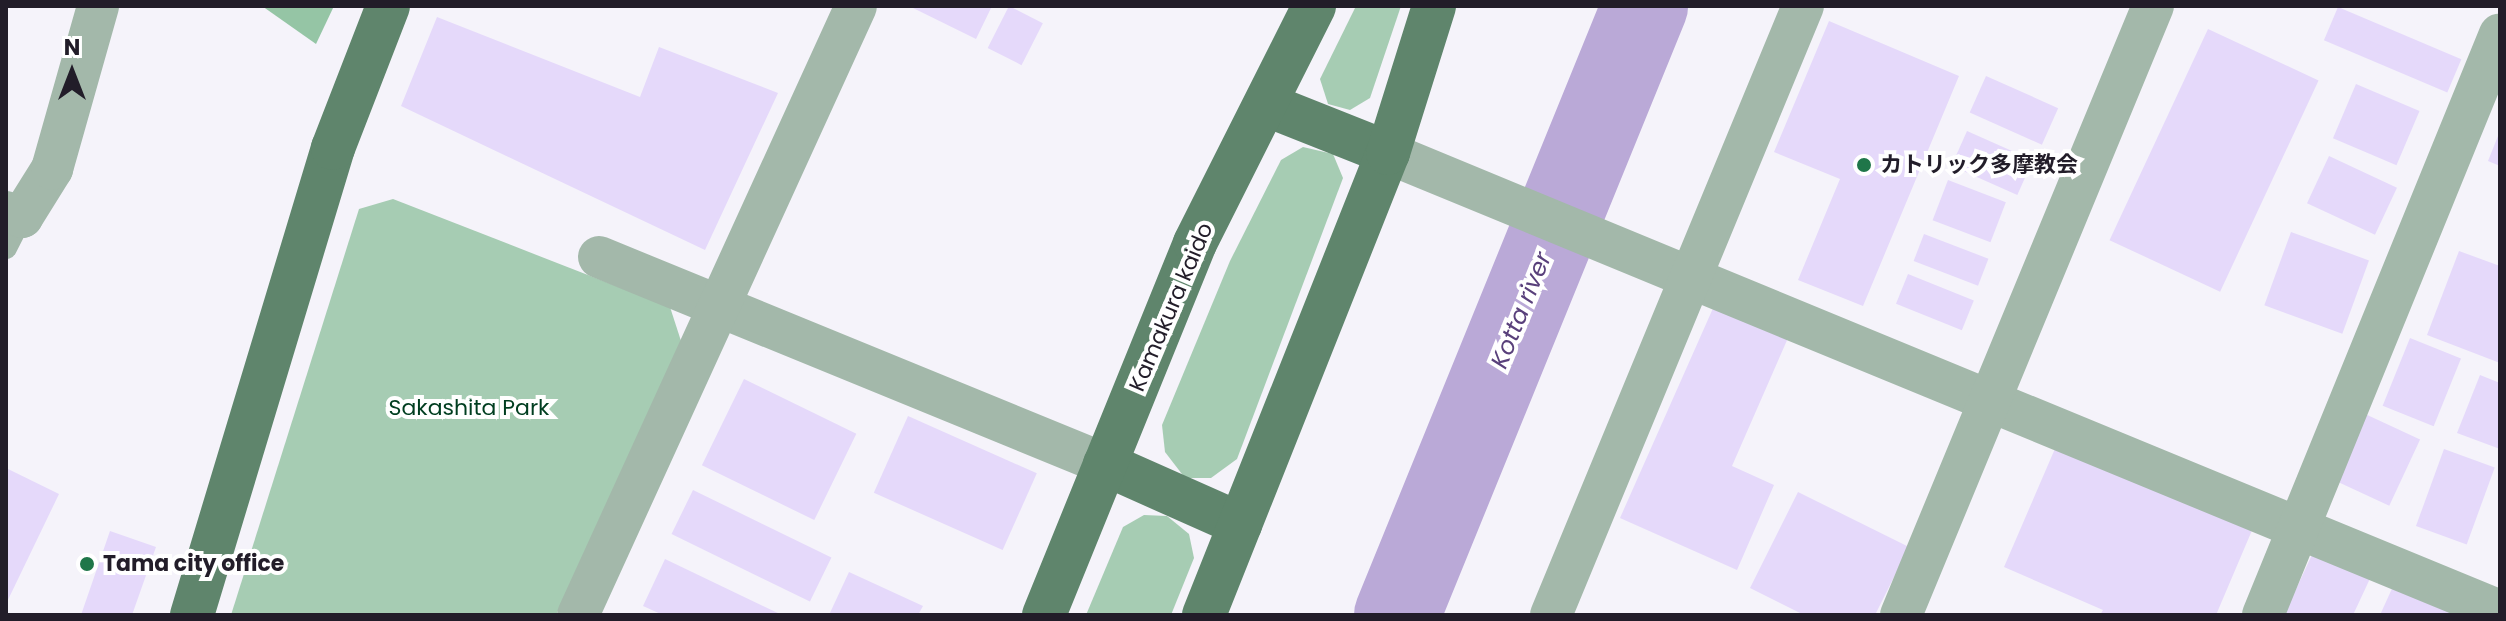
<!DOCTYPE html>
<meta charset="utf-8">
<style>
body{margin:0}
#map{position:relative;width:2506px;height:621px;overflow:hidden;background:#f5f3fa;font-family:Poppins,"Noto Sans JP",sans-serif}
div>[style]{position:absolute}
.green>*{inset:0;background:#a6ccb3}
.forest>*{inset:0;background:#95c5a5}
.river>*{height:86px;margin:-43px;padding:0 43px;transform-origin:43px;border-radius:43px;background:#baa9d7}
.building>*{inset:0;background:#e5d9fa;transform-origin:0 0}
.lane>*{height:22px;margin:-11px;padding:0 11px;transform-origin:11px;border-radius:11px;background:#a3b8aa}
.street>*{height:42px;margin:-21px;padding:0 21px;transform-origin:21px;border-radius:21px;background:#a3b8aa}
.primary>*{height:44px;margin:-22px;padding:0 22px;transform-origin:22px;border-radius:22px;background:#5f856c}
.dots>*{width:22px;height:22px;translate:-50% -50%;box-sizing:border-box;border:4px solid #fff;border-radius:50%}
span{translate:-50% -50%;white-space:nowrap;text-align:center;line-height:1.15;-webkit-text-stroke:8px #fff;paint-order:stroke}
.poi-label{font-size:22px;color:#221d29;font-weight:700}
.left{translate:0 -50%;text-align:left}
.street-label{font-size:22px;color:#221d29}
.park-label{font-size:22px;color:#003e20}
.water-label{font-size:24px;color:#59407b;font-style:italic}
.frame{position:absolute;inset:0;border:8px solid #221d29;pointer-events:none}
.north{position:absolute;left:32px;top:32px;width:80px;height:80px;-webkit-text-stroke:6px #fff;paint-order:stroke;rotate:0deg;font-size:22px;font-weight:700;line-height:32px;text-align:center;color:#221d29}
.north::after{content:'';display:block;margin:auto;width:28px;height:36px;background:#221d29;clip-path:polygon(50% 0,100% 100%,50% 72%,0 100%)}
</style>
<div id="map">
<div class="green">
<div style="clip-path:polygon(1356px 6px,1401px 6px,1370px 98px,1350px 110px,1328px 104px,1320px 79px)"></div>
<div style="clip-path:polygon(1303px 147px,1333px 154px,1343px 178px,1237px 459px,1211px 478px,1185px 478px,1165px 452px,1162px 425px,1230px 261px,1281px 160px)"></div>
<div style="clip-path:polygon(393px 199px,670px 307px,681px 341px,556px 615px,231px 615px,359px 209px)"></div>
<div style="clip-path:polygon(1144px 515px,1167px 516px,1189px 534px,1194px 558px,1171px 615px,1086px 615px,1123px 527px)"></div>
</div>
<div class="forest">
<div style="clip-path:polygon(262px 6px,334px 6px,316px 44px)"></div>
</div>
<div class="river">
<div style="left:1397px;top:615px;width:658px;rotate:-67.84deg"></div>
</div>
<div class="building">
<div style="clip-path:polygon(909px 6px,992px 6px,976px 39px)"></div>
<div style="left:1009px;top:6px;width:38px;height:47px;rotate:27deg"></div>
<div style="left:2338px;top:7px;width:134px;height:36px;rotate:23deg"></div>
<div style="clip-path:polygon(437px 17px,640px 97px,659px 47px,778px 93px,705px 250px,401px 106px)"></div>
<div style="clip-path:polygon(1829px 21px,1959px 76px,1863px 306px,1798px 280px,1840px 179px,1774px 152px)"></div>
<div style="left:2208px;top:29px;width:122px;height:233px;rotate:25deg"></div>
<div style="left:1986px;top:76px;width:79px;height:40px;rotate:24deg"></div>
<div style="left:2356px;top:84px;width:69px;height:59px;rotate:23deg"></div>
<div style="left:1967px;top:131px;width:72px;height:38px;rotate:24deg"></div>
<div style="clip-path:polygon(2500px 131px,2500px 166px,2488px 161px)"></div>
<div style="left:2329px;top:156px;width:75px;height:52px;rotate:25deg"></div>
<div style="left:1948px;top:180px;width:62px;height:43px;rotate:21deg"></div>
<div style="left:2291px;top:232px;width:83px;height:78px;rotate:20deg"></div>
<div style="left:1924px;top:234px;width:69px;height:29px;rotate:21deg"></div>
<div style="clip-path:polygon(2459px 251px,2500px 266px,2500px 363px,2427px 335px)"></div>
<div style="left:1908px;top:274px;width:71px;height:32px;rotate:22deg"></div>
<div style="clip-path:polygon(1714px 306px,1788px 338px,1732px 466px,1774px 485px,1737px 570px,1620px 518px)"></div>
<div style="left:2410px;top:338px;width:55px;height:73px;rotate:22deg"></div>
<div style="clip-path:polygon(2480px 375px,2500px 383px,2500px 449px,2457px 433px)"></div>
<div style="left:744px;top:379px;width:125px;height:96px;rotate:26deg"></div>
<div style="left:2363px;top:413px;width:63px;height:73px;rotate:25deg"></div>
<div style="left:908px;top:416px;width:141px;height:84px;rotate:24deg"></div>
<div style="clip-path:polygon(2057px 444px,2253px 528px,2216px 615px,2100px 615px,2103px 610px,2004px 567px)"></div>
<div style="left:2444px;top:449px;width:54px;height:82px;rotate:20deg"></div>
<div style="clip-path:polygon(6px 468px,59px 494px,6px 604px)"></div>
<div style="left:693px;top:490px;width:154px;height:49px;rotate:26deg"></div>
<div style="clip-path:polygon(1798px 492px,1909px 547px,1875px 615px,1804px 615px,1750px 588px)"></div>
<div style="clip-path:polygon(110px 531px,156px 547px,132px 615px,81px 615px)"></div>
<div style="clip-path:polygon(2317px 544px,2374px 570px,2353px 615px,2284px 615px)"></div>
<div style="clip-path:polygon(665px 559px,782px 615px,663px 615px,643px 606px)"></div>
<div style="clip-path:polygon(849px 572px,923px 606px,918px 615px,829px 615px)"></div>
<div style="clip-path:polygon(2395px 582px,2452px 608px,2448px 615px,2380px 615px)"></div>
</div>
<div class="lane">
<div style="left:6px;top:248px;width:35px;rotate:-63deg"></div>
</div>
<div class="street">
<div style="left:1388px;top:153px;width:1203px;rotate:22.39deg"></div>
<div style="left:6px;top:212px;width:17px;rotate:17deg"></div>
<div style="left:22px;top:217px;width:57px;rotate:-58deg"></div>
<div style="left:52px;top:169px;width:169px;rotate:-74.2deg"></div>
<div style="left:599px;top:257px;width:547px;rotate:22.25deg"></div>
<div style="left:578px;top:615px;width:669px;rotate:-65.46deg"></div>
<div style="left:1551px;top:615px;width:659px;rotate:-67.52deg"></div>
<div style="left:1901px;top:615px;width:659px;rotate:-67.52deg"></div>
<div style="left:2263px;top:615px;width:627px;rotate:-67.81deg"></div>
</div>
<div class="primary">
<div style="left:1267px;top:105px;width:130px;rotate:21.6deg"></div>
<div style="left:1105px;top:464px;width:148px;rotate:24deg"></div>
<div style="left:192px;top:615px;width:488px;rotate:-73.2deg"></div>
<div style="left:333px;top:148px;width:152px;rotate:-68.8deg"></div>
<div style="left:1044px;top:615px;width:401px;rotate:-67.9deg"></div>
<div style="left:1195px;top:243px;width:265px;rotate:-63.3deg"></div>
<div style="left:1204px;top:615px;width:497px;rotate:-68.3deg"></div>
<div style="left:1388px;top:153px;width:154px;rotate:-72.6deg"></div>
</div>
<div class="dots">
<div style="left:1864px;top:165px;background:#1f7649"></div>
<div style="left:87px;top:564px;background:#1f7649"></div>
</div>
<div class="poi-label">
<span class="left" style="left:1880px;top:165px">カトリック多摩教会</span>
<span class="left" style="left:103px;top:564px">Tama city office</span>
</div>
<div class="street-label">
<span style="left:1171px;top:307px;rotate:-67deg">Kamakura kaido</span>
</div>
<div class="park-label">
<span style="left:469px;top:408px">Sakashita Park</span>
</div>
<div class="water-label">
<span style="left:1521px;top:310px;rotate:-68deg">Kotta river</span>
</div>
<div class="frame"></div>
<div class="north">N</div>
</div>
